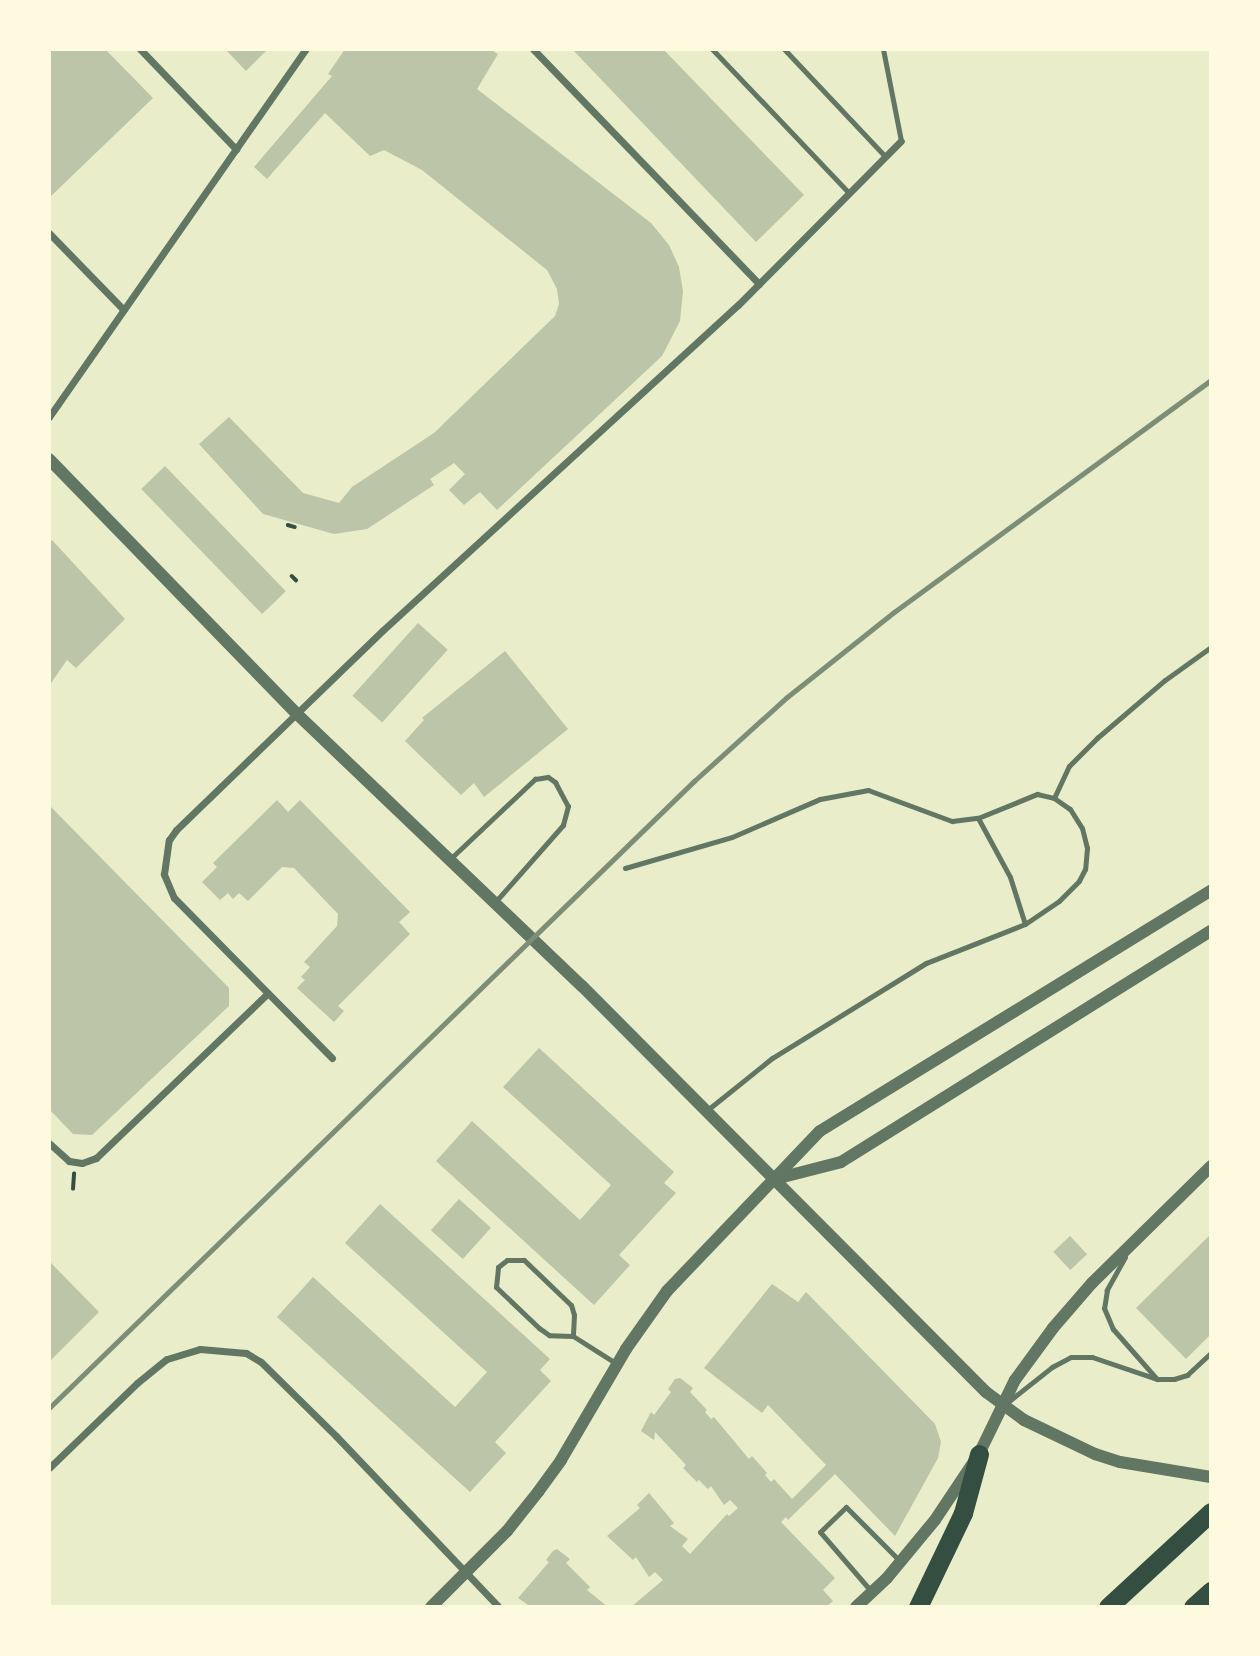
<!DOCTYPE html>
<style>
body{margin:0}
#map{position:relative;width:1260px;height:1656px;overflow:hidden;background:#e9edc9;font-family:Mulish,sans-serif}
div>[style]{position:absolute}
.building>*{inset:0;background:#bcc5a7;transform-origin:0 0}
.path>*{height:3.5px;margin:-1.75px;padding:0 1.75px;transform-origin:1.75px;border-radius:1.75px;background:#344e41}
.service>*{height:5px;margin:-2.5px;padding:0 2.5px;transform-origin:2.5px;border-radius:2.5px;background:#617663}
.minor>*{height:7px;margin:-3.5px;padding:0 3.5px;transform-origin:3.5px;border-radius:3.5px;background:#617663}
.tertiary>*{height:12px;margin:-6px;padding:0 6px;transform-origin:6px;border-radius:6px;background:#617663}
.motorway>*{height:19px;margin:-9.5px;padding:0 9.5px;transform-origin:9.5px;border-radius:9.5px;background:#344e41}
.rail>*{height:5px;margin:-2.5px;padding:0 2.5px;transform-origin:2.5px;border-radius:2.5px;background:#7c8e77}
span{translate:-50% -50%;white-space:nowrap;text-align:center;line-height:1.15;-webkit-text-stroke:7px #fefae0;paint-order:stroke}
.frame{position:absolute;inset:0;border:51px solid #fefae0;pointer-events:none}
</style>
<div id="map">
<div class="building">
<div style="clip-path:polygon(49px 49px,105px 49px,153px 98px,49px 198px)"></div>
<div style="clip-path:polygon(225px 49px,268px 49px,246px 71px)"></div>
<div style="clip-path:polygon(345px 49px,489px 49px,498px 54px,477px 89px,651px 223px,669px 245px,679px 267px,683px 291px,680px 321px,662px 356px,497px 510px,480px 492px,464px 505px,449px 490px,465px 474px,454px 463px,430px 479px,434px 485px,367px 529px,334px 534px,263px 514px,199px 444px,229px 417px,303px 493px,339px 503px,352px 487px,434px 433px,555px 316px,559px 304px,557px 289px,547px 270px,422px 170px,384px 150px,370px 156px,325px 113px,267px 179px,254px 167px,332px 76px,328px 74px)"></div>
<div style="clip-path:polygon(572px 49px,663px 49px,804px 195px,756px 242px)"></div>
<div style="left:165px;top:466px;width:174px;height:33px;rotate:46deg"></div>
<div style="clip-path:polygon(52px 540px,125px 619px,76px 668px,67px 660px,49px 686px,49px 543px)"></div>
<div style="left:418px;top:623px;width:40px;height:98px;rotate:42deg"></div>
<div style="clip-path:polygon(505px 651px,568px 729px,484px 797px,474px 783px,461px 795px,405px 741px,424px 720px,422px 718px)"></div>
<div style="clip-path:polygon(277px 800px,288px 812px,300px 800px,410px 912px,399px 922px,410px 934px,338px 1006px,344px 1011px,334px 1022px,297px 988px,305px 980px,301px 977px,310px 967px,304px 962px,337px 926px,338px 914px,294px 868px,282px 867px,248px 901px,239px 893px,233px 899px,228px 893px,220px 900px,202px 882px,217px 867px,213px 863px)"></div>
<div style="clip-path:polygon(49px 805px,229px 988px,229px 1006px,92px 1135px,73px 1134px,49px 1109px)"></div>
<div style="clip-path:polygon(539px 1048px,674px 1172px,664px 1183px,676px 1193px,619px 1255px,630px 1265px,594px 1305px,436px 1161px,472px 1121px,580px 1220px,611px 1185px,503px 1087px)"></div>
<div style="left:459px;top:1199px;width:43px;height:42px;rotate:42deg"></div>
<div style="clip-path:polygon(380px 1204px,550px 1359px,540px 1370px,551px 1381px,495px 1442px,506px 1453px,470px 1492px,277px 1317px,313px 1277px,455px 1407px,487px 1372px,345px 1243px)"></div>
<div style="clip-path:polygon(1211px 1234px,1211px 1334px,1186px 1359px,1136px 1308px)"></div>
<div style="left:1070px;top:1236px;width:25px;height:23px;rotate:47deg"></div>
<div style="clip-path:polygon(49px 1261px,99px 1312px,49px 1362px)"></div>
<div style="clip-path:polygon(772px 1284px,798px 1302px,806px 1292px,935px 1424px,941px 1442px,938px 1458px,895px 1536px,835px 1474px,788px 1520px,786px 1517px,781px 1522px,835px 1578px,823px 1590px,833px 1601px,826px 1607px,631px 1607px,663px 1580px,655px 1572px,649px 1577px,636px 1557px,633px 1560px,607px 1536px,640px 1508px,637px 1505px,649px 1493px,674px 1523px,670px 1526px,688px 1539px,682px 1546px,690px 1554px,727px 1514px,729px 1516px,738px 1508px,730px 1500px,724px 1505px,711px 1486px,708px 1489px,699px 1480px,697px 1482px,683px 1468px,686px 1465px,655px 1432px,654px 1440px,641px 1431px,651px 1412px,654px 1415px,671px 1392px,668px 1389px,675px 1379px,680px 1378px,693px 1388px,690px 1392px,707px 1410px,705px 1412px,711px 1419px,714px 1417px,749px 1459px,752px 1456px,767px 1473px,765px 1475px,771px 1482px,774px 1479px,792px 1499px,826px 1465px,768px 1405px,762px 1413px,704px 1368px)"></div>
<div style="clip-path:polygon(557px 1549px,570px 1559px,566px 1563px,590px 1587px,587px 1590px,608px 1607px,531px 1607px,518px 1598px,549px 1562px,546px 1560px,553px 1551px)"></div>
</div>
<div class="path">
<div style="left:288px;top:525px;width:7px;rotate:16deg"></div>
<div style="left:292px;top:576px;width:6px;rotate:45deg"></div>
<div style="left:73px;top:1189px;width:15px;rotate:-86deg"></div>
</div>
<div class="service">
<div style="left:712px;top:49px;width:197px;rotate:46.4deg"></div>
<div style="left:784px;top:49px;width:147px;rotate:46.7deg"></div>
<div style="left:883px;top:49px;width:94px;rotate:78.9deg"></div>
<div style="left:1054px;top:798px;width:35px;rotate:-65deg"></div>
<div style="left:1069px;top:766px;width:40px;rotate:-45deg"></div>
<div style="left:1097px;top:738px;width:89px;rotate:-40.5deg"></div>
<div style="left:1165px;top:680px;width:57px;rotate:-35.7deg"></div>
<div style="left:978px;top:818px;width:67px;rotate:61.5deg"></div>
<div style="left:1010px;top:877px;width:49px;rotate:72.3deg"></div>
<div style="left:450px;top:859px;width:117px;rotate:-43.3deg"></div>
<div style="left:535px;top:779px;width:13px;rotate:-9deg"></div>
<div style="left:548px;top:777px;width:9px;rotate:36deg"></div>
<div style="left:555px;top:782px;width:27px;rotate:62deg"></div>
<div style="left:568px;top:806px;width:20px;rotate:105deg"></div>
<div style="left:563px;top:825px;width:103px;rotate:131.4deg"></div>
<div style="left:625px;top:868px;width:111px;rotate:-16.2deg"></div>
<div style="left:732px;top:837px;width:96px;rotate:-23.4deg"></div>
<div style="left:820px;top:799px;width:49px;rotate:-10.6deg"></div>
<div style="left:868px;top:790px;width:90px;rotate:20.3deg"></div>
<div style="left:952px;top:821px;width:26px;rotate:-7deg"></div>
<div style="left:978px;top:818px;width:64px;rotate:-22.1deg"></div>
<div style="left:1037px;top:794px;width:17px;rotate:13deg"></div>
<div style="left:1054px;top:798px;width:19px;rotate:35deg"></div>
<div style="left:1070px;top:809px;width:22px;rotate:58deg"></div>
<div style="left:1082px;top:828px;width:21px;rotate:76deg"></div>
<div style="left:1087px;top:848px;width:21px;rotate:95deg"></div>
<div style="left:1085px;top:869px;width:13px;rotate:117deg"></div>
<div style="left:1079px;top:881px;width:28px;rotate:135deg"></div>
<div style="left:1059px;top:901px;width:41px;rotate:145.9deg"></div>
<div style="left:1025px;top:924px;width:106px;rotate:158.5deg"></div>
<div style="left:926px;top:963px;width:181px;rotate:148.3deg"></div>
<div style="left:772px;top:1058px;width:85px;rotate:141.2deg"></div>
<div style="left:1125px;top:1257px;width:38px;rotate:119deg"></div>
<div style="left:1107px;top:1290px;width:18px;rotate:99deg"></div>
<div style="left:1104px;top:1308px;width:23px;rotate:67deg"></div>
<div style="left:1113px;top:1329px;width:65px;rotate:48.7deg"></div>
<div style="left:573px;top:1336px;width:24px;rotate:-178deg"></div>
<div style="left:549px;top:1335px;width:12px;rotate:-145deg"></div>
<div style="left:539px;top:1328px;width:59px;rotate:-136.4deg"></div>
<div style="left:496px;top:1287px;width:20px;rotate:-84deg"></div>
<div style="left:498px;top:1267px;width:11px;rotate:-38deg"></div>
<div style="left:507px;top:1260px;width:17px"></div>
<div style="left:524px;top:1260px;width:65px;rotate:43.8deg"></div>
<div style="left:571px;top:1305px;width:10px;rotate:73deg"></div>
<div style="left:574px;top:1315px;width:21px;rotate:93deg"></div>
<div style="left:573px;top:1336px;width:52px;rotate:32.5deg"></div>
<div style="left:1009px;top:1401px;width:55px;rotate:-38.3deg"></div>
<div style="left:1052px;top:1367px;width:21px;rotate:-28deg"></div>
<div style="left:1071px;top:1357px;width:21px"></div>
<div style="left:1092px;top:1357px;width:69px;rotate:18.7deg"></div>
<div style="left:1157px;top:1379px;width:17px"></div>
<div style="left:1174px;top:1379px;width:14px;rotate:-17deg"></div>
<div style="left:1187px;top:1375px;width:33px;rotate:-43deg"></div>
<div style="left:871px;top:1591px;width:78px;rotate:-130.8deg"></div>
<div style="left:820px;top:1532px;width:36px;rotate:-44deg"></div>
<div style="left:846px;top:1507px;width:78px;rotate:45deg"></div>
</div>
<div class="minor">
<div style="left:140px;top:49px;width:139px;rotate:46.2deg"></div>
<div style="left:533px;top:49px;width:326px;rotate:46.1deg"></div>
<div style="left:49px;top:233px;width:107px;rotate:45.8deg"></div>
<div style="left:49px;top:417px;width:449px;rotate:-55.1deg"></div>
<div style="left:332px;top:1058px;width:225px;rotate:-134.6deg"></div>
<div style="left:174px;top:898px;width:26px;rotate:-113deg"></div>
<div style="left:164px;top:874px;width:34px;rotate:-82deg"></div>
<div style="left:169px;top:840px;width:12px;rotate:-55deg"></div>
<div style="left:176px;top:830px;width:286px;rotate:-44deg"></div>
<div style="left:382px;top:631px;width:483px;rotate:-42.5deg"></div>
<div style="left:738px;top:305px;width:231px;rotate:-45.2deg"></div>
<div style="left:49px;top:1143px;width:27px;rotate:42deg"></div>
<div style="left:69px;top:1161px;width:13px;rotate:9deg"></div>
<div style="left:82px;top:1163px;width:15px;rotate:-20deg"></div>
<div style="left:96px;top:1158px;width:238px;rotate:-43.8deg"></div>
<div style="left:49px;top:1468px;width:122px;rotate:-44deg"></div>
<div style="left:137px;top:1383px;width:38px;rotate:-39deg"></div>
<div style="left:167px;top:1359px;width:34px;rotate:-17deg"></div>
<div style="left:200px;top:1349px;width:46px;rotate:5deg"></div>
<div style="left:246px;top:1353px;width:17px;rotate:31deg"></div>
<div style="left:261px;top:1362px;width:105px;rotate:44.6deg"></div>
<div style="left:336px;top:1436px;width:236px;rotate:46.4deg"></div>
</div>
<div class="tertiary">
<div style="left:49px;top:459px;width:356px;rotate:45.8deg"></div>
<div style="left:297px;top:714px;width:394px;rotate:43.7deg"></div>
<div style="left:582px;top:986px;width:573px;rotate:45.14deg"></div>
<div style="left:986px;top:1392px;width:47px;rotate:36.4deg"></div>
<div style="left:1024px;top:1420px;width:79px;rotate:25.6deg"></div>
<div style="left:1095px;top:1454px;width:26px;rotate:18deg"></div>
<div style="left:1120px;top:1462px;width:92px;rotate:9.4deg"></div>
<div style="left:775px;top:1179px;width:68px;rotate:-14.4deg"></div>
<div style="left:841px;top:1162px;width:436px;rotate:-32deg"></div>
<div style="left:431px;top:1607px;width:107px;rotate:-45deg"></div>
<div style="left:507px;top:1531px;width:50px;rotate:-51.5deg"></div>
<div style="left:538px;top:1492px;width:39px;rotate:-54deg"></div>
<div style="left:561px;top:1460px;width:129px;rotate:-59.6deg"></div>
<div style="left:626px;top:1349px;width:71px;rotate:-54.7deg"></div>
<div style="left:667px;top:1291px;width:221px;rotate:-46.3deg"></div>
<div style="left:820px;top:1131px;width:459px;rotate:-31.6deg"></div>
<div style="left:856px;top:1607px;width:42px;rotate:-43.1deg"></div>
<div style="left:887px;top:1578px;width:75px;rotate:-50.4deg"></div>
<div style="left:935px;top:1520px;width:79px;rotate:-56.3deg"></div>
<div style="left:979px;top:1454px;width:82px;rotate:-64.1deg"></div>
<div style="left:1015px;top:1380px;width:64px;rotate:-53.8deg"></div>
<div style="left:1053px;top:1328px;width:60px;rotate:-49.1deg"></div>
<div style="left:1092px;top:1283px;width:167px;rotate:-44.5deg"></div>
</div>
<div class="motorway">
<div style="left:918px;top:1607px;width:104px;rotate:-64.4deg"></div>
<div style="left:963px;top:1513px;width:61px;rotate:-74.8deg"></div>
<div style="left:1108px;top:1607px;width:140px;rotate:-42.7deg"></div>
<div style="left:1193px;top:1607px;width:24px;rotate:-42deg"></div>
</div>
<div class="rail">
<div style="left:49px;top:1408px;width:900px;rotate:-44.19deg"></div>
<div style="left:694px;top:781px;width:125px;rotate:-42.1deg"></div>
<div style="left:787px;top:697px;width:137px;rotate:-38.5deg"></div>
<div style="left:894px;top:612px;width:393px;rotate:-36.2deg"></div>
</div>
<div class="frame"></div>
</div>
